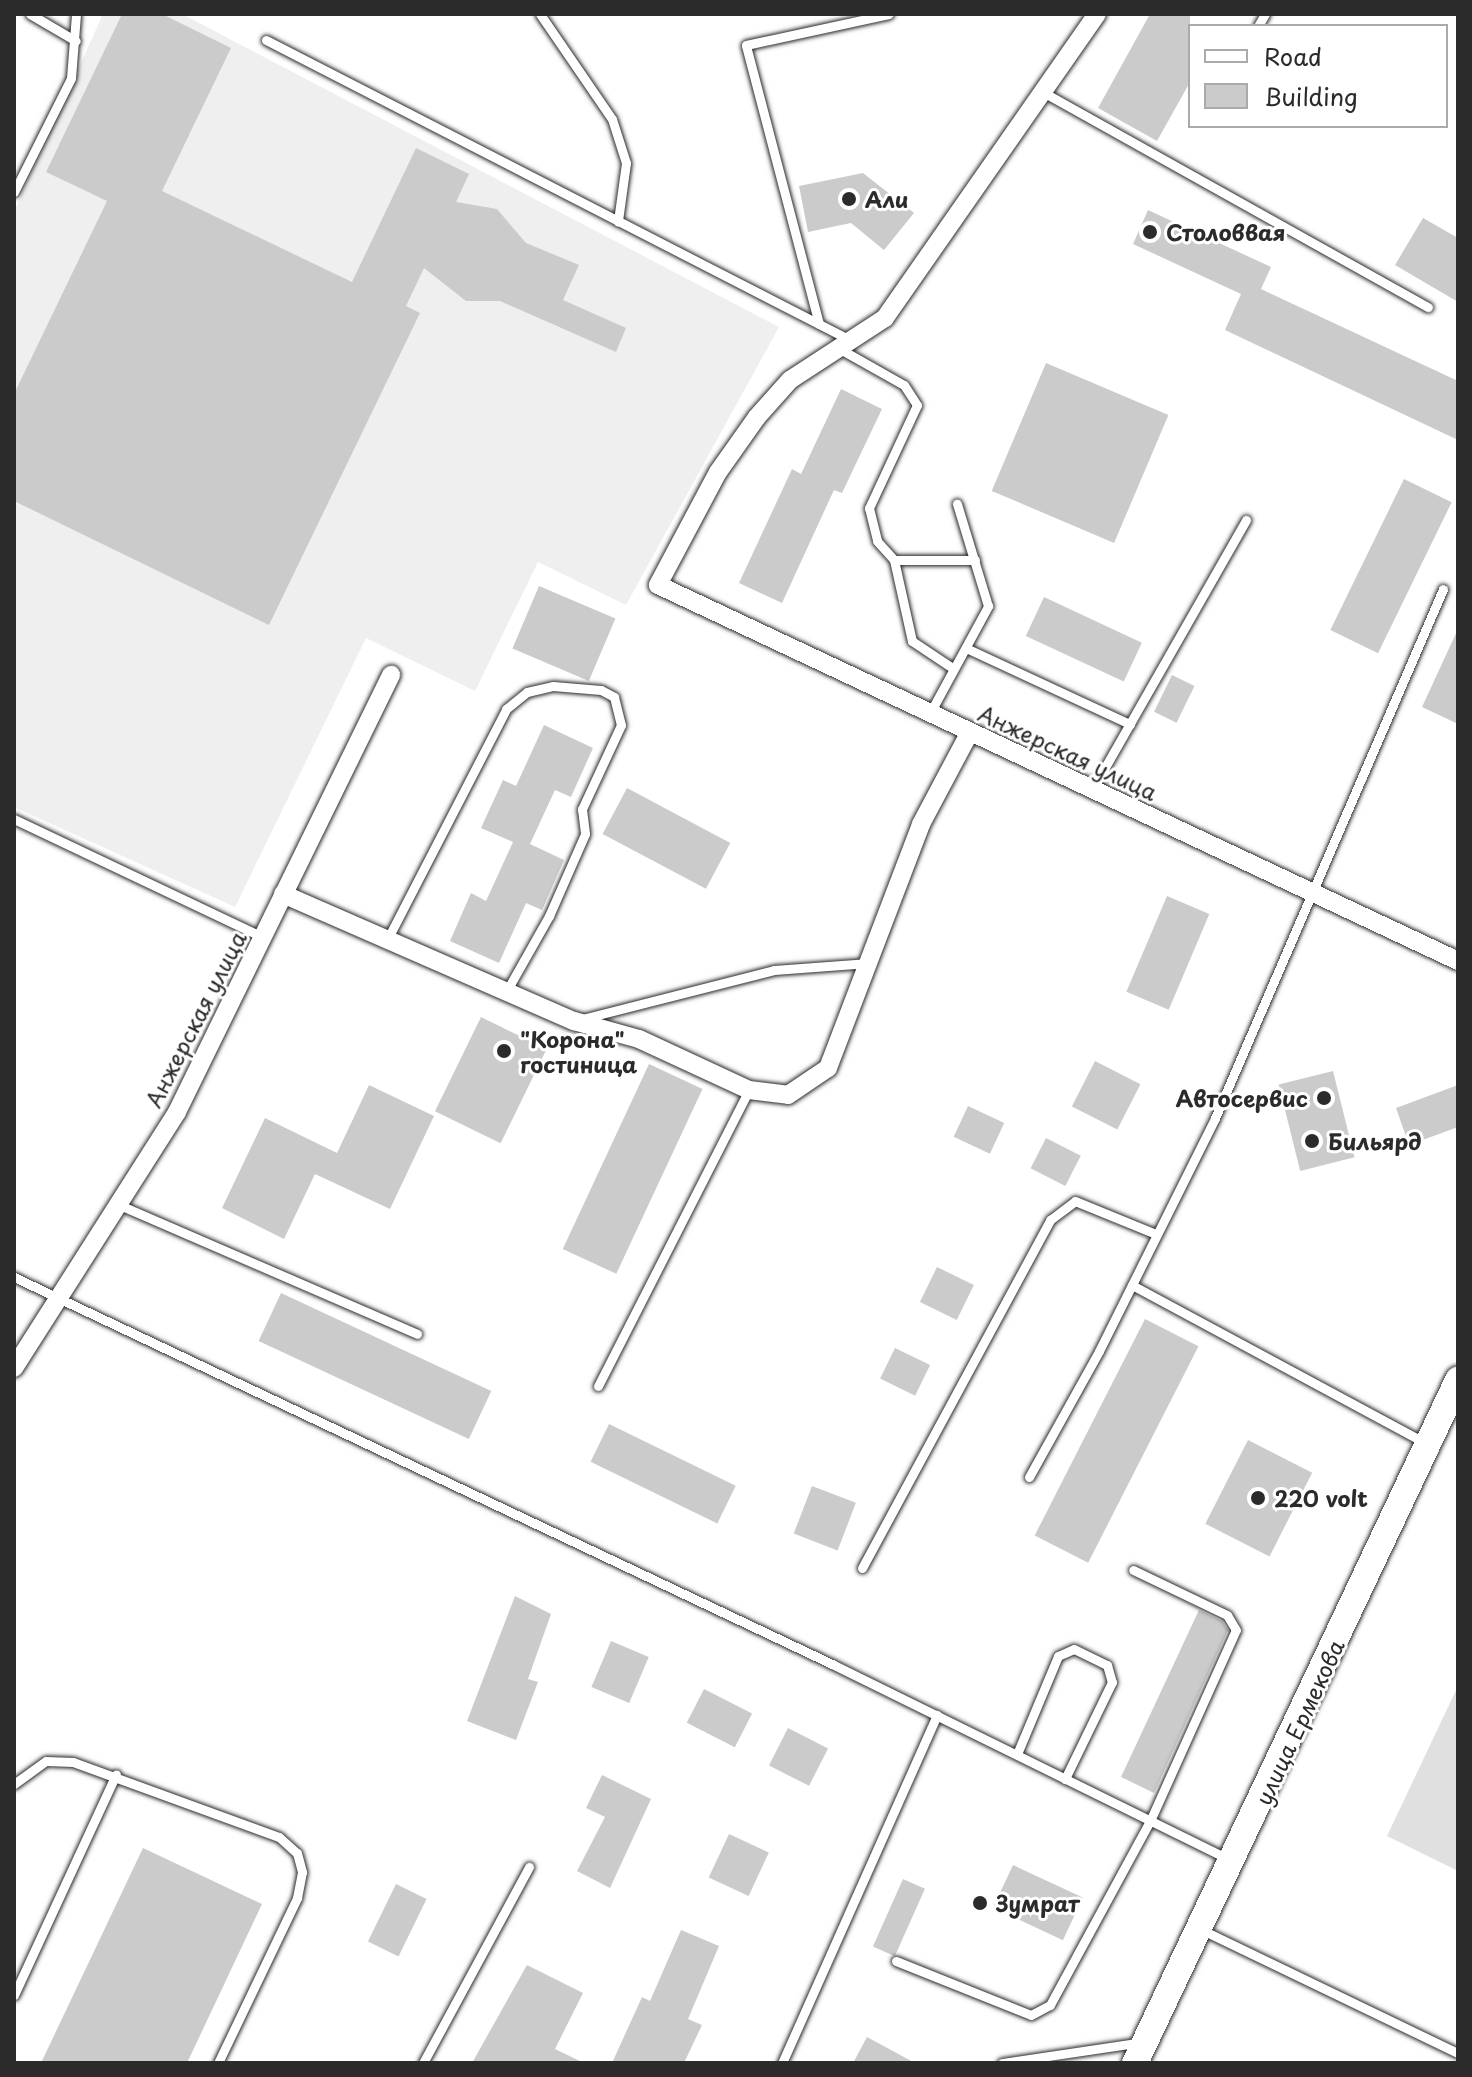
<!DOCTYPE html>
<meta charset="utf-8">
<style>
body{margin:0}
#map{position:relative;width:1472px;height:2077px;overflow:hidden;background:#fff;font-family:"Playpen Sans",sans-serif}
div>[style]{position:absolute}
.built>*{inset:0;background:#efefef}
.green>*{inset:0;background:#e0e0e0}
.building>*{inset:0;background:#cbcbcb;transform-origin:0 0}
.roads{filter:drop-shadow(0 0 2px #2b2b2b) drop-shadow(0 0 2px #2b2b2b)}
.service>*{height:9px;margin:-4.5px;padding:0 4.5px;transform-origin:4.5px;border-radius:4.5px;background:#fff}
.minor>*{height:18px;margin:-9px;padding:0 9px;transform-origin:9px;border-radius:9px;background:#fff}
.secondary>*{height:26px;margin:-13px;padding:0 13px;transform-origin:13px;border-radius:13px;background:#fff}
.dots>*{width:22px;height:22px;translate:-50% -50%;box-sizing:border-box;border:4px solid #fff;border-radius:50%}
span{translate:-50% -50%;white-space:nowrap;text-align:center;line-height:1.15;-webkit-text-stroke:6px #fff;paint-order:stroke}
.poi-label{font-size:22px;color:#2b2b2b;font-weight:700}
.left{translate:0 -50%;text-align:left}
.right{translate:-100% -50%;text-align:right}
.street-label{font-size:22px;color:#2b2b2b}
.frame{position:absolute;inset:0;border:16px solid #2b2b2b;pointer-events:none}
.legend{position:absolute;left:1188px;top:24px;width:260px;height:104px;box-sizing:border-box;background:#fff;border:2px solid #aaa;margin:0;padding:10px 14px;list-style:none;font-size:24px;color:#2b2b2b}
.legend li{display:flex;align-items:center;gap:16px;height:40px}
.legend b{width:40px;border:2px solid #aaa}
</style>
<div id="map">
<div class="built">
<div style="clip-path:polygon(103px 14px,182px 14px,779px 327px,626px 605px,538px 562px,475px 691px,366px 638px,235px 907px,14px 807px,14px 212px)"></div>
</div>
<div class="green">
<div style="clip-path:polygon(1458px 1686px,1458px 1871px,1387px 1836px)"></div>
</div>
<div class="building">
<div style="clip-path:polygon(122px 14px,162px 14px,231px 48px,162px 191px,352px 282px,416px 148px,469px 174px,456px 202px,497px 209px,526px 243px,579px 265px,563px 300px,626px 328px,616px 352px,500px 301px,466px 301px,424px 268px,406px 306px,420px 313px,269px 625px,14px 501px,14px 394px,107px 201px,46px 172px)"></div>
<div style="clip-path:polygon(1150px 14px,1190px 14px,1190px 82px,1157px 141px,1098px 108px)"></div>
<div style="clip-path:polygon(863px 173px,914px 213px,884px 250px,851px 223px,808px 232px,799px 186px)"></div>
<div style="clip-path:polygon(1148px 210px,1271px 267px,1261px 289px,1458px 381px,1458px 440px,1225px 330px,1241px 294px,1133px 244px)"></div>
<div style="clip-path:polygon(1423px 218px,1458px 238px,1458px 302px,1395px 265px)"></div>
<div style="left:1046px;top:363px;width:133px;height:139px;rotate:23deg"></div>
<div style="clip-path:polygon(841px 389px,882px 409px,842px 493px,834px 490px,782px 603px,739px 583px,792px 469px,801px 474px)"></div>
<div style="left:1404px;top:479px;width:53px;height:168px;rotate:26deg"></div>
<div style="left:539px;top:586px;width:83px;height:68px;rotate:23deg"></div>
<div style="left:1044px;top:597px;width:108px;height:43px;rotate:25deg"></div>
<div style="clip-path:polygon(1458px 629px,1458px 724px,1422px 707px)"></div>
<div style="left:1172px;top:675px;width:25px;height:41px;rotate:26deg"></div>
<div style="clip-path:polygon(544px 725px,593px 748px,571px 797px,555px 790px,530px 844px,564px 860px,542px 910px,526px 903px,499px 963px,450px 941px,471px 893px,486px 901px,513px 842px,481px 828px,503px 780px,516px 786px)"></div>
<div style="left:627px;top:788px;width:117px;height:52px;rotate:28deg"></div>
<div style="left:1167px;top:896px;width:46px;height:104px;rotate:23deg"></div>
<div style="left:481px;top:1017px;width:73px;height:105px;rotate:26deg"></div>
<div style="left:1095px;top:1061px;width:51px;height:51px;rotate:27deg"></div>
<div style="left:649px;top:1064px;width:59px;height:204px;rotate:25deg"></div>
<div style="left:1333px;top:1071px;width:89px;height:56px;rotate:76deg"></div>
<div style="clip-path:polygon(369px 1085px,434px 1116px,390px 1209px,315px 1174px,284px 1239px,222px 1208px,265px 1118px,337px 1153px)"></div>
<div style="clip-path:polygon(1458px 1085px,1458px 1127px,1409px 1145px,1396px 1108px)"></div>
<div style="left:968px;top:1106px;width:40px;height:34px;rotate:25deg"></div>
<div style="left:1046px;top:1138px;width:39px;height:34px;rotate:27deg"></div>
<div style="left:937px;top:1267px;width:41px;height:39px;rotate:26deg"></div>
<div style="left:281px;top:1293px;width:232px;height:53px;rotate:25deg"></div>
<div style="left:1145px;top:1319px;width:60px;height:243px;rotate:27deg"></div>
<div style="left:895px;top:1348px;width:39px;height:34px;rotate:26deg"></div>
<div style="left:609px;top:1424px;width:141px;height:42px;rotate:26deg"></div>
<div style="left:1248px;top:1440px;width:72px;height:94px;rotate:27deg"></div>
<div style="left:812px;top:1486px;width:47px;height:51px;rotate:21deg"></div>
<div style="clip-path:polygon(515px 1596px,551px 1614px,528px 1679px,538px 1682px,516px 1740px,467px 1721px)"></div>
<div style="clip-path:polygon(1199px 1610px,1222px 1621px,1228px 1630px,1154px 1793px,1121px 1777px)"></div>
<div style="left:611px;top:1641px;width:41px;height:50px;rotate:23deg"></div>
<div style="left:704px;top:1689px;width:54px;height:38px;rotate:27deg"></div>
<div style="left:788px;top:1728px;width:45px;height:42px;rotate:27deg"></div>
<div style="clip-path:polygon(602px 1775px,651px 1799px,610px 1888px,577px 1871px,605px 1817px,586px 1808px)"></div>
<div style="left:729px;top:1834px;width:44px;height:48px;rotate:25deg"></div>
<div style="clip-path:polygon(143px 1848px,262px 1904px,187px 2063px,41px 2063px)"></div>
<div style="left:1013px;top:1865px;width:77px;height:47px;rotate:25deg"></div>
<div style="left:903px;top:1879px;width:24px;height:74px;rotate:24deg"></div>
<div style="left:396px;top:1884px;width:34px;height:64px;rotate:26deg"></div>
<div style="clip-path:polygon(681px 1930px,719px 1946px,688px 2019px,702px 2025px,684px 2063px,612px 2063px,642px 1997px,650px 2001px)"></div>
<div style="clip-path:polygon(527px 1965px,583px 1993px,555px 2049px,584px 2063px,472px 2063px)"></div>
<div style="clip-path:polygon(867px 2037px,915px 2063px,853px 2063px)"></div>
</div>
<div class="roads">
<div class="service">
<div style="left:30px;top:14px;width:53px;rotate:30.4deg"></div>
<div style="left:540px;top:14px;width:127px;rotate:55.6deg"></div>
<div style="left:612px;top:119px;width:46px;rotate:72.3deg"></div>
<div style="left:626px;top:163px;width:59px;rotate:97.9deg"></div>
<div style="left:1258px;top:26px;width:14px;rotate:-60deg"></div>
<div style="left:266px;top:40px;width:654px;rotate:27.19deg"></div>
<div style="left:1043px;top:92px;width:441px;rotate:29.2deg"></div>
<div style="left:14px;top:192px;width:127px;rotate:-63.4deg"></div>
<div style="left:71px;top:78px;width:64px;rotate:-85.5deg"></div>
<div style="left:819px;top:324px;width:288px;rotate:-104.7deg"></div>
<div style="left:746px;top:45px;width:146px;rotate:-12.2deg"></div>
<div style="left:840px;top:349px;width:73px;rotate:29.4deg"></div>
<div style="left:904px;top:385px;width:24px;rotate:57deg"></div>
<div style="left:917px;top:405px;width:114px;rotate:115deg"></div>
<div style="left:869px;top:508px;width:34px;rotate:76deg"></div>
<div style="left:877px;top:541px;width:25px;rotate:48deg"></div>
<div style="left:894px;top:560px;width:81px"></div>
<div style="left:894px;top:560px;width:83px;rotate:77.5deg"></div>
<div style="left:912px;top:641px;width:50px;rotate:33.7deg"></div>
<div style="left:966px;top:648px;width:181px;rotate:24.9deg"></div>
<div style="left:930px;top:713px;width:122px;rotate:-61.5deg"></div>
<div style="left:988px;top:606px;width:107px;rotate:-106.9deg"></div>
<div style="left:1092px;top:790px;width:311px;rotate:-60.3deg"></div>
<div style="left:14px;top:819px;width:275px;rotate:25.4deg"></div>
<div style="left:387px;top:940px;width:260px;rotate:-62.7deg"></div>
<div style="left:506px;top:709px;width:27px;rotate:-39deg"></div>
<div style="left:527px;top:692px;width:27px;rotate:-13deg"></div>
<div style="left:553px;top:686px;width:48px;rotate:4.8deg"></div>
<div style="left:601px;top:690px;width:15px;rotate:28deg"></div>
<div style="left:614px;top:697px;width:29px;rotate:76deg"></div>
<div style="left:621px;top:725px;width:93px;rotate:114.9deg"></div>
<div style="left:582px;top:809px;width:25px;rotate:83deg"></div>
<div style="left:585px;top:834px;width:90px;rotate:113.7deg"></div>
<div style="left:549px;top:916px;width:87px;rotate:119.5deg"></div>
<div style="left:582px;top:1019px;width:198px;rotate:-14.3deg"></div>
<div style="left:774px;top:970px;width:95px;rotate:-4.2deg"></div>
<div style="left:117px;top:1204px;width:327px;rotate:23.4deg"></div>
<div style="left:14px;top:1277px;width:905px;rotate:25.32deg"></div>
<div style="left:832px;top:1664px;width:444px;rotate:26.2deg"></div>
<div style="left:1132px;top:1285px;width:332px;rotate:28.3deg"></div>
<div style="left:598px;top:1386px;width:332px;rotate:-63deg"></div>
<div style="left:1029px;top:1477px;width:144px;rotate:-60.9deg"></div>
<div style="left:1099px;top:1351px;width:260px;rotate:-63.5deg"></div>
<div style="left:1215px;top:1118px;width:576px;rotate:-66.68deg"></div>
<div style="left:862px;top:1568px;width:396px;rotate:-61.6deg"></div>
<div style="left:1050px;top:1220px;width:31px;rotate:-37deg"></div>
<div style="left:1075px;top:1201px;width:87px;rotate:22.2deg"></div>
<div style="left:1017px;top:1754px;width:106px;rotate:-67.3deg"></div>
<div style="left:1058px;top:1656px;width:17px;rotate:-24deg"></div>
<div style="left:1074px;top:1649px;width:37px;rotate:26deg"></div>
<div style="left:1107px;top:1665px;width:18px;rotate:74deg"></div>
<div style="left:1112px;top:1682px;width:108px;rotate:115.9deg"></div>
<div style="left:14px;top:1784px;width:39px;rotate:-36deg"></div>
<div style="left:46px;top:1761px;width:27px;rotate:2deg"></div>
<div style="left:73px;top:1762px;width:219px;rotate:20deg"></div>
<div style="left:279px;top:1837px;width:24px;rotate:42deg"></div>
<div style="left:297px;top:1853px;width:20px;rotate:75deg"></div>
<div style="left:302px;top:1872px;width:26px;rotate:101deg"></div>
<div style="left:297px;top:1898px;width:183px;rotate:115.6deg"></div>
<div style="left:1200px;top:1929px;width:286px;rotate:25.7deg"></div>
<div style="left:896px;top:1961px;width:145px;rotate:21.8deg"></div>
<div style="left:1031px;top:2015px;width:21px;rotate:-28deg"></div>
<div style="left:1050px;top:2005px;width:209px;rotate:-61.5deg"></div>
<div style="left:1150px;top:1821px;width:209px;rotate:-65.8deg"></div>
<div style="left:1236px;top:1630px;width:17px;rotate:-121deg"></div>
<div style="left:1227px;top:1615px;width:104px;rotate:-154.4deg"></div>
<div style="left:14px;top:1995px;width:243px;rotate:-65.2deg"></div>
<div style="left:423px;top:2063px;width:223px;rotate:-61.6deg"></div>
<div style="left:782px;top:2063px;width:381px;rotate:-66deg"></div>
<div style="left:1002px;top:2063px;width:142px;rotate:-8.5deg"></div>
</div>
<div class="minor">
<div style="left:1097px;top:14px;width:371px;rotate:124.9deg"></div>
<div style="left:885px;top:318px;width:113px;rotate:146.9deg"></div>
<div style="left:790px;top:380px;width:50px;rotate:131.7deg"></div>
<div style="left:757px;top:417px;width:67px;rotate:125.3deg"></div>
<div style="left:718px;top:472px;width:128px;rotate:118deg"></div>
<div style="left:658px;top:585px;width:884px;rotate:25.17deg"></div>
<div style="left:283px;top:894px;width:318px;rotate:23.6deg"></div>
<div style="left:574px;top:1021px;width:67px;rotate:15.5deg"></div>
<div style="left:639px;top:1039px;width:121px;rotate:24.9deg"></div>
<div style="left:749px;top:1090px;width:39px;rotate:7deg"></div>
<div style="left:788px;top:1095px;width:48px;rotate:-34deg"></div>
<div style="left:828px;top:1068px;width:261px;rotate:-69.1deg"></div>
<div style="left:921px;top:824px;width:104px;rotate:-62deg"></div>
<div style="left:14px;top:1368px;width:303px;rotate:-57.5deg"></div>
<div style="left:177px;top:1112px;width:487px;rotate:-63.9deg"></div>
</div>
<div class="secondary">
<div style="left:1135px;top:2063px;width:756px;rotate:-64.69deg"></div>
</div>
</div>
<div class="dots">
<div style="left:849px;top:199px;background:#2b2b2b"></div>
<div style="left:1150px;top:232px;background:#2b2b2b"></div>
<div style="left:504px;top:1051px;background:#2b2b2b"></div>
<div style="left:1324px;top:1098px;background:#2b2b2b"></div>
<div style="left:1312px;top:1141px;background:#2b2b2b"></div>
<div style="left:1258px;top:1498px;background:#2b2b2b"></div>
<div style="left:980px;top:1903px;background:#2b2b2b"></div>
</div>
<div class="poi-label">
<span class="left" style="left:865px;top:199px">Али</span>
<span class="left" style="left:1166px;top:232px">Столоввая</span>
<span class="left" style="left:520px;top:1051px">"Корона"<br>гостиница</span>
<span class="right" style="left:1308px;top:1098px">Автосервис</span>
<span class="left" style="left:1328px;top:1141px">Бильярд</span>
<span class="left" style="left:1274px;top:1498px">220 volt</span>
<span class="left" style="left:996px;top:1903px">Зумрат</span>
</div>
<div class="street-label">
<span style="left:1068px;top:752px;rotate:25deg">Анжерская улица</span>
<span style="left:195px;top:1019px;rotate:-63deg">Анжерская улица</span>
<span style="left:1299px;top:1722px;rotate:-65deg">улица Ермекова</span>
</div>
<div class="frame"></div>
<ul class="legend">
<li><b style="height:10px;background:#fff"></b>Road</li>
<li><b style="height:22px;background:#cbcbcb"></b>Building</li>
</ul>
</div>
